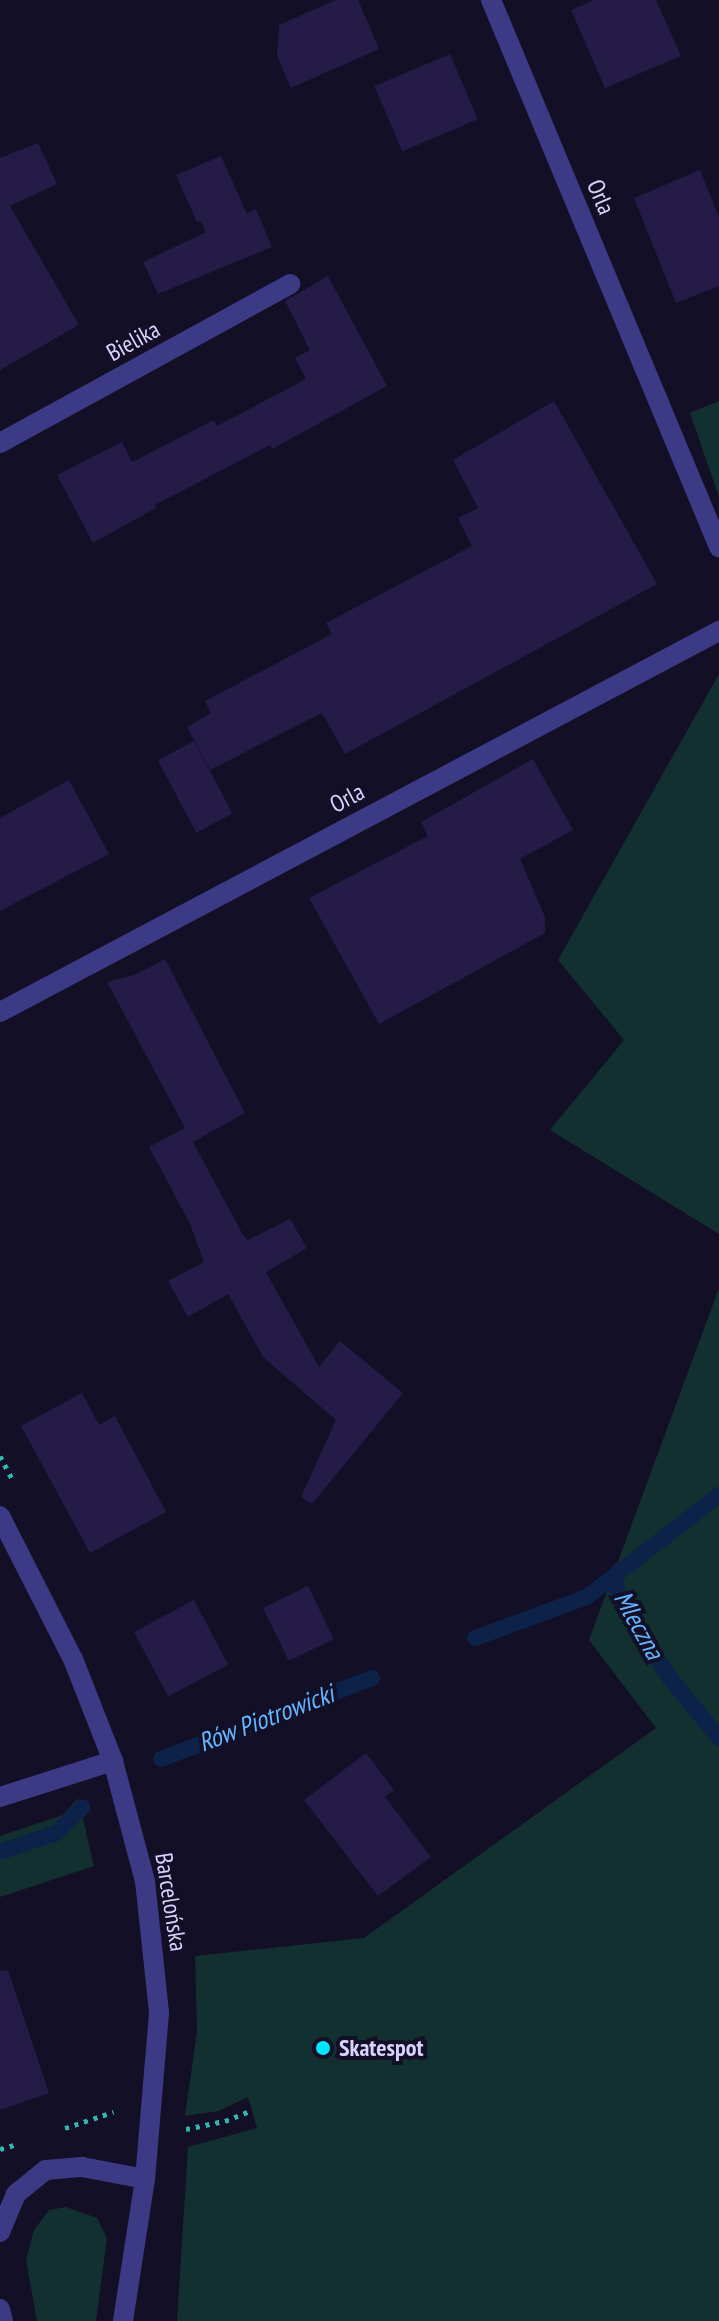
<!DOCTYPE html>
<meta charset="utf-8">
<style>
body{margin:0}
#map{position:relative;width:719px;height:2321px;overflow:hidden;background:#130f26;font-family:"PT Sans Narrow",sans-serif}
div>[style]{position:absolute}
.green>*{inset:0;background:#12302f}
.stream>*{height:16px;margin:-8px;padding:0 8px;transform-origin:8px;border-radius:8px;background:#0c2248}
.building>*{inset:0;background:#241b47;transform-origin:0 0}
.path>*{height:5px;margin-top:-2.5px;transform-origin:0;background:repeating-linear-gradient(90deg,#2fb8b0 0 4px,transparent 0 10px)}
.minor>*{height:20px;margin:-10px;padding:0 10px;transform-origin:10px;border-radius:10px;background:#3d3a85}
.dots>*{width:22px;height:22px;translate:-50% -50%;box-sizing:border-box;border:4px solid #130f26;border-radius:50%}
span{translate:-50% -50%;white-space:nowrap;text-align:center;line-height:1.15;-webkit-text-stroke:8px #130f26;paint-order:stroke}
.street-label{font-size:24px;color:#d9d4ff}
.poi-label{font-size:24px;color:#d9d4ff;font-weight:700}
.left{translate:0 -50%;text-align:left}
.water-label{font-size:26px;color:#62b6ff;font-style:italic}
</style>
<div id="map">
<div class="green">
<div style="clip-path:polygon(719px 401px,719px 497px,690px 413px)"></div>
<div style="clip-path:polygon(719px 674px,719px 1234px,550px 1130px,624px 1040px,558px 960px)"></div>
<div style="clip-path:polygon(719px 1288px,719px 2321px,177px 2321px,188px 2147px,257px 2128px,248px 2097px,219px 2111px,185px 2116px,197px 2031px,195px 1956px,364px 1938px,656px 1728px,589px 1640px)"></div>
<div style="clip-path:polygon(78px 1798px,94px 1866px,0 1897px,0 1836px,63px 1815px)"></div>
<div style="clip-path:polygon(66px 2207px,97px 2218px,107px 2238px,96px 2321px,37px 2321px,26px 2260px,34px 2230px,49px 2210px)"></div>
</div>
<div class="stream">
<div style="left:619px;top:1570px;width:12px;rotate:114deg"></div>
<div style="left:614px;top:1581px;width:33px;rotate:69deg"></div>
<div style="left:626px;top:1612px;width:79px;rotate:56.3deg"></div>
<div style="left:670px;top:1678px;width:77px;rotate:50.8deg"></div>
<div style="left:475px;top:1638px;width:119px;rotate:-20.1deg"></div>
<div style="left:587px;top:1597px;width:167px;rotate:-37.7deg"></div>
<div style="left:161px;top:1759px;width:226px;rotate:-21deg"></div>
<div style="left:0;top:1852px;width:59px;rotate:-18.7deg"></div>
<div style="left:56px;top:1833px;width:37px;rotate:-44deg"></div>
</div>
<div class="building">
<div style="clip-path:polygon(336px 0,358px 0,379px 49px,291px 88px,277px 56px,279px 25px)"></div>
<div style="clip-path:polygon(594px 0,656px 0,681px 56px,605px 88px,571px 10px)"></div>
<div style="left:450px;top:54px;width:71px;height:82px;rotate:67deg"></div>
<div style="clip-path:polygon(38px 143px,57px 184px,10px 206px,79px 325px,0 370px,0 158px)"></div>
<div style="clip-path:polygon(221px 156px,247px 214px,256px 209px,272px 247px,158px 294px,143px 262px,206px 232px,201px 221px,197px 222px,176px 175px)"></div>
<div style="clip-path:polygon(700px 170px,719px 217px,719px 286px,676px 303px,634px 198px)"></div>
<div style="clip-path:polygon(328px 276px,387px 386px,272px 449px,270px 445px,155px 505px,156px 508px,93px 543px,57px 475px,122px 442px,132px 462px,214px 420px,217px 426px,306px 379px,295px 358px,310px 350px,285px 301px)"></div>
<div style="clip-path:polygon(554px 401px,657px 584px,345px 754px,322px 713px,210px 770px,187px 727px,211px 713px,205px 701px,332px 634px,326px 623px,472px 546px,458px 518px,478px 508px,453px 460px)"></div>
<div style="left:194px;top:741px;width:82px;height:41px;rotate:62deg"></div>
<div style="clip-path:polygon(533px 759px,573px 830px,520px 859px,545px 917px,545px 933px,379px 1024px,309px 898px,428px 836px,421px 822px)"></div>
<div style="clip-path:polygon(69px 780px,109px 854px,0 911px,0 818px)"></div>
<div style="clip-path:polygon(165px 959px,245px 1113px,193px 1142px,243px 1235px,248px 1240px,290px 1219px,307px 1248px,266px 1272px,319px 1367px,340px 1341px,403px 1393px,312px 1504px,301px 1497px,336px 1420px,263px 1357px,228px 1294px,188px 1317px,168px 1281px,204px 1262px,190px 1224px,149px 1147px,185px 1128px,107px 982px,137px 974px)"></div>
<div style="clip-path:polygon(82px 1393px,99px 1425px,115px 1416px,166px 1512px,90px 1553px,21px 1426px)"></div>
<div style="left:308px;top:1586px;width:59px;height:50px;rotate:64deg"></div>
<div style="left:194px;top:1600px;width:73px;height:68px;rotate:62deg"></div>
<div style="clip-path:polygon(366px 1753px,394px 1790px,385px 1797px,431px 1857px,378px 1896px,304px 1800px)"></div>
<div style="clip-path:polygon(8px 1970px,49px 2093px,0 2110px,0 1971px)"></div>
</div>
<div class="path">
<div style="left:0;top:1456px;width:27px;rotate:62deg"></div>
<div style="left:65px;top:2128px;width:51px;rotate:-18.4deg"></div>
<div style="left:186px;top:2129px;width:40px;rotate:-12deg"></div>
<div style="left:225px;top:2121px;width:29px;rotate:-22deg"></div>
<div style="left:0;top:2149px;width:15px;rotate:-16deg"></div>
</div>
<div class="minor">
<div style="left:491px;top:0;width:593px;rotate:67.37deg"></div>
<div style="left:0;top:443px;width:331px;rotate:-28.7deg"></div>
<div style="left:0;top:1012px;width:814px;rotate:-27.92deg"></div>
<div style="left:0;top:1516px;width:161px;rotate:63deg"></div>
<div style="left:73px;top:1659px;width:110px;rotate:68.6deg"></div>
<div style="left:113px;top:1761px;width:124px;rotate:75.1deg"></div>
<div style="left:145px;top:1881px;width:133px;rotate:83.9deg"></div>
<div style="left:159px;top:2013px;width:167px;rotate:94.8deg"></div>
<div style="left:145px;top:2179px;width:144px;rotate:98.8deg"></div>
<div style="left:0;top:1797px;width:119px;rotate:-17.7deg"></div>
<div style="left:0;top:2232px;width:41px;rotate:-67.2deg"></div>
<div style="left:16px;top:2194px;width:38px;rotate:-39deg"></div>
<div style="left:46px;top:2170px;width:36px;rotate:-5deg"></div>
<div style="left:82px;top:2167px;width:64px;rotate:10.8deg"></div>
<div style="left:0;top:2309px;width:12px;rotate:76deg"></div>
</div>
<div class="dots">
<div style="left:323px;top:2048px;background:#00e5ff"></div>
</div>
<div class="street-label">
<span style="left:601px;top:197px;rotate:67deg">Orla</span>
<span style="left:133px;top:341px;rotate:-29deg">Bielika</span>
<span style="left:347px;top:798px;rotate:-28deg">Orla</span>
<span style="left:171px;top:1902px;rotate:81deg">Barcelońska</span>
</div>
<div class="poi-label">
<span class="left" style="left:339px;top:2048px">Skatespot</span>
</div>
<div class="water-label">
<span style="left:639px;top:1625px;rotate:61deg">Mleczna</span>
<span style="left:266px;top:1718px;rotate:-21deg">Rów Piotrowicki</span>
</div>
</div>
